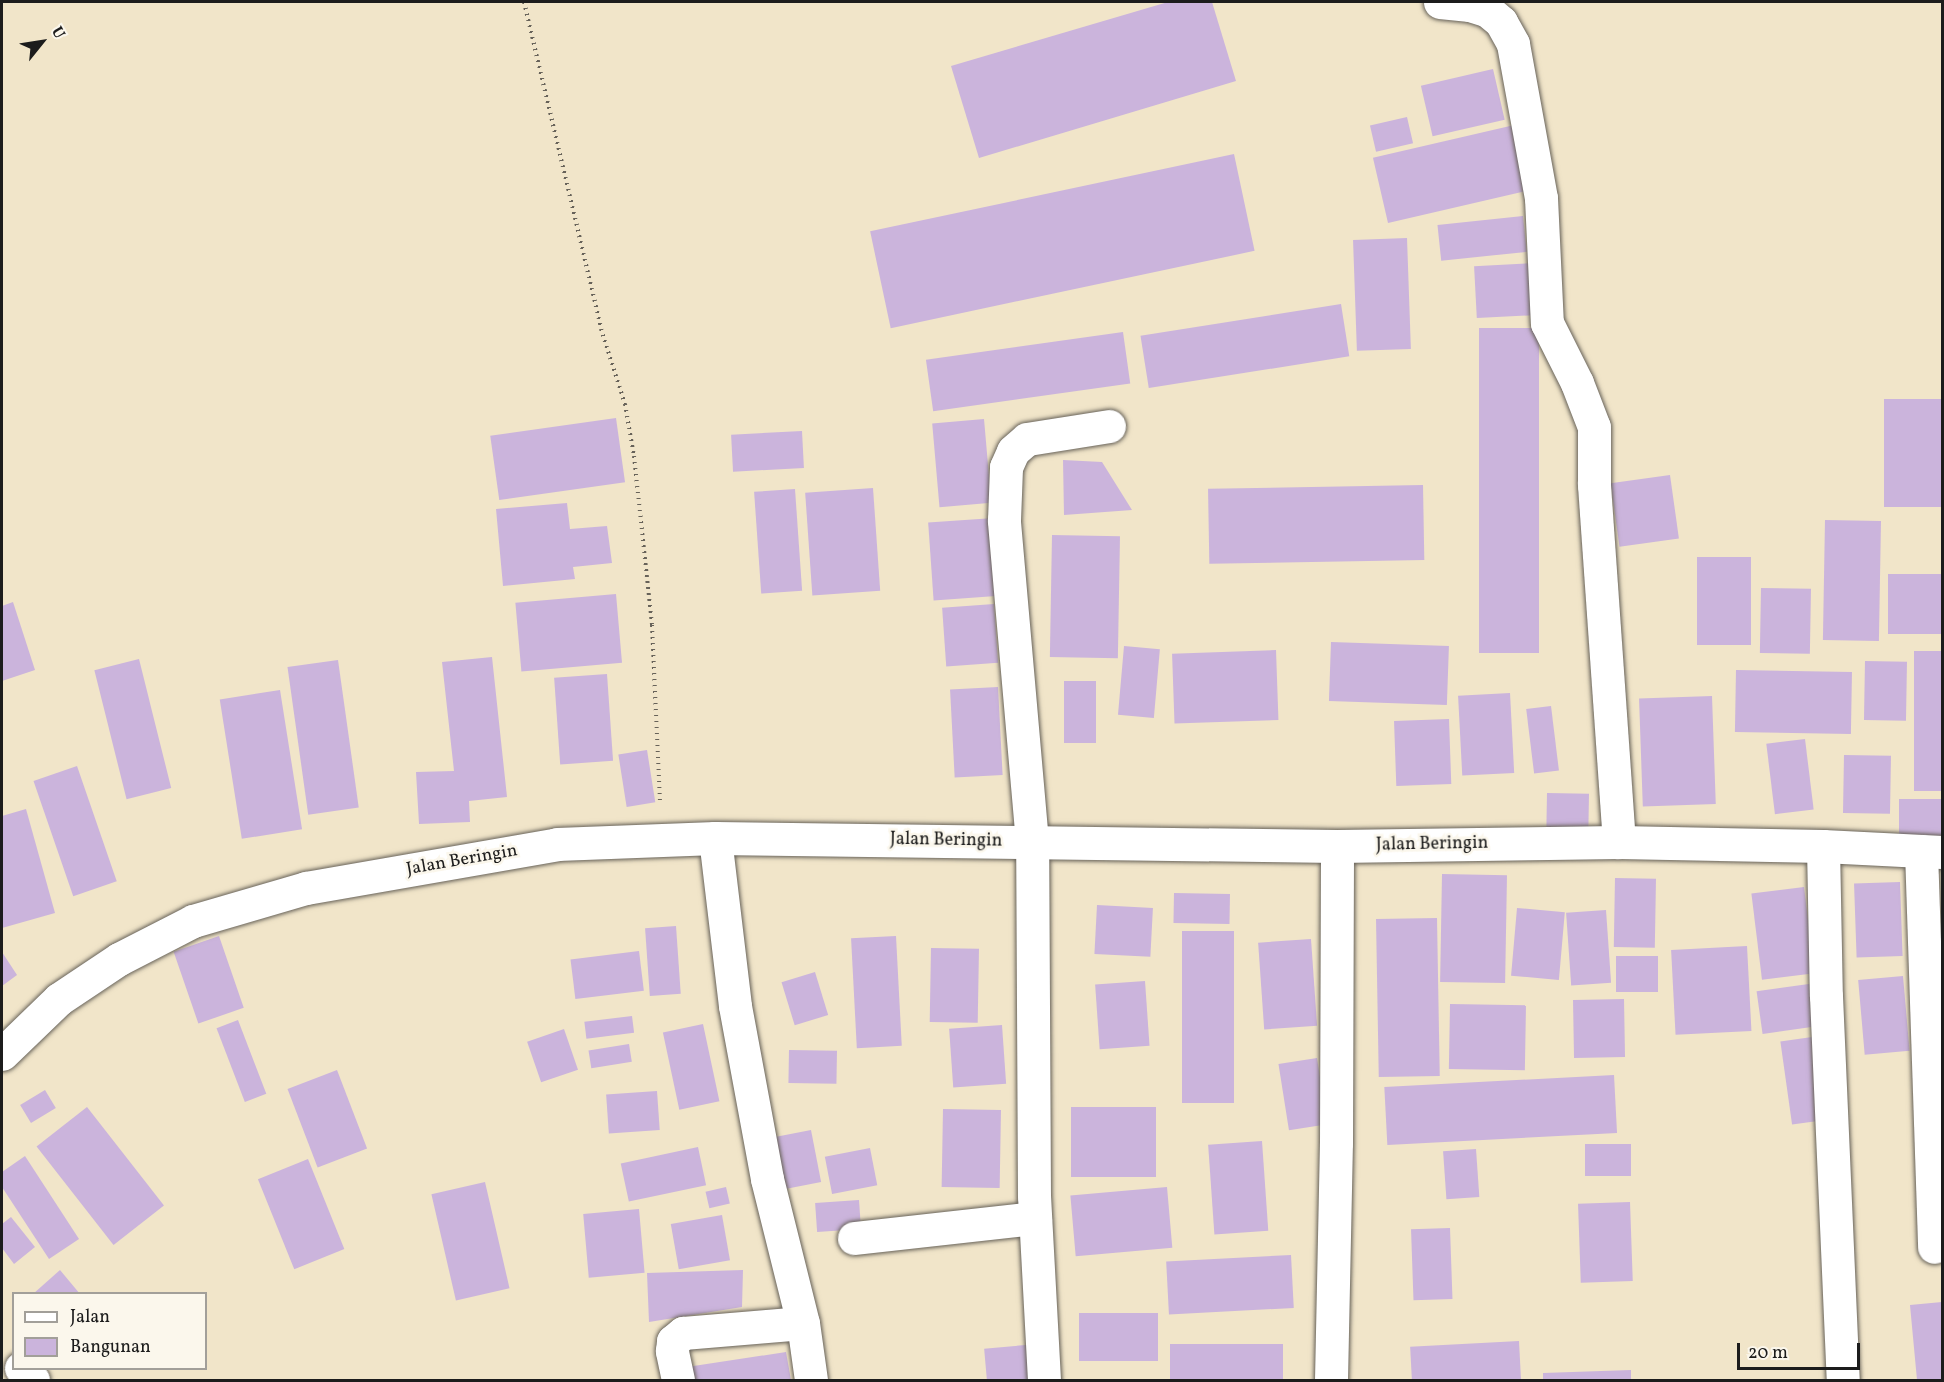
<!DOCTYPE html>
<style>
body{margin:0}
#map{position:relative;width:1944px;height:1382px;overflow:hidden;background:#f1e5c9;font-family:Vollkorn,serif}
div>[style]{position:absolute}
.building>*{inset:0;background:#cbb4dc;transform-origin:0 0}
.path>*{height:4px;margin-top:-2px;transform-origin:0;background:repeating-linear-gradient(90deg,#676259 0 1.5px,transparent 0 6px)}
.roads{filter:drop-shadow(0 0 2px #676259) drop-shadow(0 0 2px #676259)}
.minor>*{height:33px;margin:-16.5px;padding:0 16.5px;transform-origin:16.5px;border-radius:16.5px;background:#fff}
span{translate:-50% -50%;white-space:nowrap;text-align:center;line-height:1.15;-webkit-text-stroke:5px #fbf7ec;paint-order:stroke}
.street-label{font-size:18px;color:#1c1c1c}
.frame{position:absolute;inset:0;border:3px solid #1c1c1c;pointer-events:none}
.legend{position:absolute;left:12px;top:1292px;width:195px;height:78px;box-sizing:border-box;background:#fbf7ec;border:2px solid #a29f99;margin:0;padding:8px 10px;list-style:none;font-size:18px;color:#1c1c1c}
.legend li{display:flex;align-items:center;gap:12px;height:30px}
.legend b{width:30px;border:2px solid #a29f99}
.north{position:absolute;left:12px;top:12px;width:60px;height:60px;-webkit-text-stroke:4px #fbf7ec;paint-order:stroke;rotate:60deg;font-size:16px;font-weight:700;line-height:24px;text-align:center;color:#1c1c1c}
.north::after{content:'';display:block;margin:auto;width:21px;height:27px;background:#1c1c1c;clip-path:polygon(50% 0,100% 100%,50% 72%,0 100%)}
.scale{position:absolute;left:1737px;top:1343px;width:123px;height:27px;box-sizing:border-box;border:3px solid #1c1c1c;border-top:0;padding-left:8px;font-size:18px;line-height:21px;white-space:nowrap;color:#1c1c1c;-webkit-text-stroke:4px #fbf7ec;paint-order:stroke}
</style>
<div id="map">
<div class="building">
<div style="clip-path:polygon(1168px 2px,1212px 2px,1236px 81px,979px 158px,951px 66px)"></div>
<div style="left:1493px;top:69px;width:52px;height:74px;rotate:77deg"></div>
<div style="left:1407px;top:117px;width:27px;height:38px;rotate:77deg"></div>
<div style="left:1523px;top:123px;width:67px;height:154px;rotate:77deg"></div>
<div style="left:1234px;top:154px;width:99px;height:372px;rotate:78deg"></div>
<div style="left:1523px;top:216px;width:36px;height:86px;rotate:84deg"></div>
<div style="left:1407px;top:238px;width:111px;height:54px;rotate:88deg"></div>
<div style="left:1535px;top:263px;width:52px;height:61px;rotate:87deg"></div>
<div style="left:1341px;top:304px;width:53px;height:203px;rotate:81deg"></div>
<div style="left:1479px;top:328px;width:60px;height:325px"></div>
<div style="left:1123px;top:332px;width:52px;height:199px;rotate:82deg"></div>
<div style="left:1942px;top:399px;width:108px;height:58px;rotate:90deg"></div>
<div style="left:616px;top:418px;width:65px;height:127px;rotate:82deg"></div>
<div style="left:984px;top:419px;width:84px;height:52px;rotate:85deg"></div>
<div style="left:802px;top:431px;width:37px;height:71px;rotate:87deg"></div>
<div style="clip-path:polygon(1063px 460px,1102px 462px,1132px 510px,1064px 515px)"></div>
<div style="left:1670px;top:475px;width:64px;height:60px;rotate:82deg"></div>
<div style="left:1423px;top:485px;width:75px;height:215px;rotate:89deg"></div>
<div style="left:873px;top:488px;width:103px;height:68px;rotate:86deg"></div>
<div style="left:795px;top:489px;width:102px;height:41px;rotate:86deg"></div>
<div style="clip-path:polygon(567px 503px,570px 529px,607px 526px,612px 563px,573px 567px,575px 579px,503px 586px,496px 509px)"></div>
<div style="left:994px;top:518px;width:78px;height:66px;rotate:86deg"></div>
<div style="left:1825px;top:520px;width:56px;height:120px;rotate:1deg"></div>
<div style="left:1052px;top:535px;width:68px;height:122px;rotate:1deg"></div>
<div style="left:1697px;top:557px;width:54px;height:88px"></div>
<div style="left:1888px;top:574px;width:54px;height:60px"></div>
<div style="left:1761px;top:588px;width:50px;height:65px;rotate:1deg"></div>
<div style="left:616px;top:594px;width:69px;height:101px;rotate:85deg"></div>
<div style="clip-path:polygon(13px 602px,35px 670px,2px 681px,2px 606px)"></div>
<div style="left:994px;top:604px;width:59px;height:52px;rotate:86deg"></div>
<div style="left:1331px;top:642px;width:118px;height:59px;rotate:2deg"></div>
<div style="left:1124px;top:646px;width:36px;height:69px;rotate:5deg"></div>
<div style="left:1276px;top:650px;width:70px;height:104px;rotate:88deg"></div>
<div style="left:1942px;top:651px;width:140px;height:28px;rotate:90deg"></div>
<div style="clip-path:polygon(492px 657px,507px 797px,469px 801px,470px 822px,419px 824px,416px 772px,454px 771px,442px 662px)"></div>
<div style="left:139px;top:659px;width:133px;height:46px;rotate:76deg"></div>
<div style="left:338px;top:660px;width:149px;height:51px;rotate:82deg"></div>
<div style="left:1865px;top:661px;width:42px;height:59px;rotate:1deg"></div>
<div style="left:1736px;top:670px;width:116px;height:62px;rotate:1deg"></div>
<div style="left:607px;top:674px;width:87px;height:53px;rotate:86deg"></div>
<div style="left:1064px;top:681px;width:32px;height:62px"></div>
<div style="left:998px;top:687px;width:88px;height:48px;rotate:87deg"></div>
<div style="left:280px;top:690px;width:141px;height:61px;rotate:81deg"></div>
<div style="left:1510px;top:693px;width:80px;height:52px;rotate:87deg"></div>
<div style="left:1712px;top:696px;width:108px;height:73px;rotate:88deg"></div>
<div style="left:1551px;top:706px;width:65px;height:25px;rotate:83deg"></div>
<div style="left:1449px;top:719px;width:65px;height:55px;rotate:88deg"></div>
<div style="left:1805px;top:739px;width:71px;height:39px;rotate:83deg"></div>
<div style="left:647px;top:750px;width:53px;height:29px;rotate:81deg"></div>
<div style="left:1844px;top:755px;width:47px;height:58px;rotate:1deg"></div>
<div style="left:77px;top:766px;width:122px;height:46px;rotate:71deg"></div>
<div style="left:1547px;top:793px;width:42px;height:38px;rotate:1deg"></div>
<div style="left:1899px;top:799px;width:43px;height:40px"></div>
<div style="clip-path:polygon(26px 809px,55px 913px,2px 928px,2px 816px)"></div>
<div style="left:1442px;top:874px;width:65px;height:108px;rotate:1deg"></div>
<div style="left:1615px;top:878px;width:41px;height:69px;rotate:1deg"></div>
<div style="left:1900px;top:882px;width:74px;height:46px;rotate:88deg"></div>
<div style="left:1804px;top:887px;width:87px;height:53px;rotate:83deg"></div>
<div style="left:1174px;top:893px;width:56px;height:30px;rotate:1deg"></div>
<div style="left:1097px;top:905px;width:56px;height:49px;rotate:3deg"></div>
<div style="left:1517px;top:908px;width:48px;height:68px;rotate:5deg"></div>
<div style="left:1606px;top:910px;width:73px;height:40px;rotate:86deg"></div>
<div style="left:1437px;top:918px;width:158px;height:61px;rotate:89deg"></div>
<div style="left:676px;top:926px;width:68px;height:31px;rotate:86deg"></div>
<div style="left:1182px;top:931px;width:52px;height:172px"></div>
<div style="left:219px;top:936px;width:76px;height:48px;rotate:71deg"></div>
<div style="left:896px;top:936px;width:110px;height:45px;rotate:87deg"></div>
<div style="left:1311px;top:939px;width:87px;height:53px;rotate:86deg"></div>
<div style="left:1747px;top:946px;width:85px;height:76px;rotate:87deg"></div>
<div style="left:931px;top:948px;width:48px;height:74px;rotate:1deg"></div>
<div style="left:639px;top:951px;width:40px;height:69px;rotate:83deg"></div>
<div style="clip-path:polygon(2px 952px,17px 975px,2px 986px)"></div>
<div style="left:1616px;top:956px;width:42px;height:36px"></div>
<div style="left:815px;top:972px;width:45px;height:35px;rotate:73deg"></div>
<div style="left:1903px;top:976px;width:75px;height:45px;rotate:85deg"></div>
<div style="left:1145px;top:981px;width:65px;height:50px;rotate:86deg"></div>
<div style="left:1816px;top:983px;width:43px;height:60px;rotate:82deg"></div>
<div style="left:1624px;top:999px;width:58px;height:51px;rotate:89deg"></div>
<div style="left:1450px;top:1004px;width:76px;height:65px;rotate:1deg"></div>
<div style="left:632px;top:1016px;width:17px;height:48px;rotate:83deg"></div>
<div style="left:238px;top:1020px;width:79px;height:23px;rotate:69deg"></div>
<div style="left:703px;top:1024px;width:79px;height:41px;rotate:78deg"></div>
<div style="left:1002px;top:1025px;width:59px;height:53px;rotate:86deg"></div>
<div style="left:564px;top:1029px;width:43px;height:39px;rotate:71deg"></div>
<div style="left:1819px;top:1036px;width:84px;height:39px;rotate:82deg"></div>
<div style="left:629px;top:1044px;width:18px;height:41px;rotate:81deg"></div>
<div style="left:789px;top:1050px;width:48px;height:33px;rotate:1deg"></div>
<div style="left:1317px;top:1058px;width:67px;height:39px;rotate:81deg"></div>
<div style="left:337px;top:1070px;width:84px;height:53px;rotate:69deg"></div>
<div style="left:1614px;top:1075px;width:58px;height:230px;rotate:87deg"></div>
<div style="left:45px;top:1090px;width:21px;height:29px;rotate:59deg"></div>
<div style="left:657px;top:1091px;width:39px;height:51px;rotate:86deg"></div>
<div style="left:87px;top:1107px;width:125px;height:64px;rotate:52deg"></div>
<div style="left:1071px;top:1107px;width:85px;height:70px"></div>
<div style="left:943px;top:1109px;width:58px;height:78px;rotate:1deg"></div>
<div style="left:811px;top:1130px;width:53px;height:47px;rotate:79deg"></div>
<div style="left:1262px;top:1141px;width:90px;height:54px;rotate:86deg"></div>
<div style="left:1631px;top:1144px;width:32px;height:46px;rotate:90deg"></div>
<div style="left:698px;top:1147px;width:39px;height:79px;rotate:78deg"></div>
<div style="left:870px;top:1148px;width:38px;height:46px;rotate:79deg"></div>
<div style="left:1476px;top:1149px;width:48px;height:33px;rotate:86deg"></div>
<div style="clip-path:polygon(25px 1156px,79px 1239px,49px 1259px,2px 1187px,2px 1172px)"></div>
<div style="left:308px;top:1159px;width:97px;height:54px;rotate:68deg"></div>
<div style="left:485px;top:1182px;width:109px;height:55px;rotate:77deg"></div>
<div style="left:726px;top:1187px;width:17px;height:21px;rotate:77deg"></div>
<div style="left:1167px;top:1187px;width:61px;height:97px;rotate:85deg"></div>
<div style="left:859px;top:1200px;width:29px;height:44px;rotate:86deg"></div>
<div style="left:1630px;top:1202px;width:79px;height:52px;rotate:88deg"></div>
<div style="left:639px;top:1209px;width:64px;height:56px;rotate:85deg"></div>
<div style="left:722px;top:1215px;width:46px;height:52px;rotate:80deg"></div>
<div style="clip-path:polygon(11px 1217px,35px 1247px,14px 1264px,2px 1248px,2px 1224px)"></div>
<div style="left:1450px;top:1228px;width:71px;height:39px;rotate:88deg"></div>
<div style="left:1291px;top:1255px;width:53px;height:125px;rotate:87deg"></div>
<div style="clip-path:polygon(60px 1270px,80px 1294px,33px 1294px)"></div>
<div style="clip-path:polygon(743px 1270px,742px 1307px,649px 1322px,647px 1273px)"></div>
<div style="clip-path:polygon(1942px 1302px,1942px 1380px,1917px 1380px,1910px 1305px)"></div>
<div style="left:1079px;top:1313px;width:79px;height:48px"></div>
<div style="left:1519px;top:1341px;width:39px;height:109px;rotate:87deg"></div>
<div style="left:1283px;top:1344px;width:36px;height:113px;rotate:90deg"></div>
<div style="left:1026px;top:1345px;width:35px;height:42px;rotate:85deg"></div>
<div style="clip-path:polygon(786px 1352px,791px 1380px,690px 1380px,687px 1367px)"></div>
<div style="clip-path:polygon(1631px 1370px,1631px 1380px,1543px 1380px,1543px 1373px)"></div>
</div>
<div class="path">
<div style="left:524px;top:2px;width:336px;rotate:76.7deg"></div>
<div style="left:601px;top:329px;width:79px;rotate:72.3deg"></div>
<div style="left:625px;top:404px;width:53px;rotate:80.2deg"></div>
<div style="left:634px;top:456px;width:170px;rotate:83.9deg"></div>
<div style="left:652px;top:625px;width:178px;rotate:87.4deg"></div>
</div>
<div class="roads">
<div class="minor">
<div style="left:1440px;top:2px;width:30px;rotate:6deg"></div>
<div style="left:1470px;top:5px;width:19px;rotate:18deg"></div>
<div style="left:1488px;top:11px;width:17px;rotate:40deg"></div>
<div style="left:1501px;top:22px;width:25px;rotate:61deg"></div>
<div style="left:1513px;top:44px;width:157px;rotate:79.7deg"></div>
<div style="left:1541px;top:198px;width:125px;rotate:87.3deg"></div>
<div style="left:1547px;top:323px;width:67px;rotate:63.4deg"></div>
<div style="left:1577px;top:383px;width:47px;rotate:68.9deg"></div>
<div style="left:1594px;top:427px;width:58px;rotate:90deg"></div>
<div style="left:1594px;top:485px;width:358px;rotate:86deg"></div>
<div style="left:715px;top:838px;width:169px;rotate:83.2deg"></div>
<div style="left:735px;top:1006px;width:176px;rotate:79.5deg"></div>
<div style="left:767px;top:1179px;width:148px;rotate:76deg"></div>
<div style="left:803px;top:1323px;width:58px;rotate:82deg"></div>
<div style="left:1823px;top:846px;width:150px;rotate:88.9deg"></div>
<div style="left:1826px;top:996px;width:384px;rotate:87.5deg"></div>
<div style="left:1921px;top:851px;width:396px;rotate:88.1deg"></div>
<div style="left:2px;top:1054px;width:79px;rotate:-44deg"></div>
<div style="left:59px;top:999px;width:72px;rotate:-33.7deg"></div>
<div style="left:119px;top:959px;width:83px;rotate:-27.2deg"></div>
<div style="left:193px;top:921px;width:118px;rotate:-16.3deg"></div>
<div style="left:306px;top:888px;width:255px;rotate:-9.9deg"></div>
<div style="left:557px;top:844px;width:158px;rotate:-2.2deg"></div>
<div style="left:715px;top:838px;width:622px;rotate:0.74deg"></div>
<div style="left:1337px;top:846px;width:282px;rotate:-0.8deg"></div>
<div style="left:1619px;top:842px;width:204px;rotate:1.1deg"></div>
<div style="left:1823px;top:846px;width:119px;rotate:2.9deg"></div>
<div style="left:854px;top:1238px;width:182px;rotate:-6.3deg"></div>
<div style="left:21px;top:1368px;width:17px;rotate:45deg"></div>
<div style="left:678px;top:1380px;width:30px;rotate:-102deg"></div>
<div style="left:672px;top:1351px;width:10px;rotate:-84deg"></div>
<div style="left:673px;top:1341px;width:13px;rotate:-39deg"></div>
<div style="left:683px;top:1333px;width:120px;rotate:-4.8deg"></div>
<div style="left:1044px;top:1380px;width:184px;rotate:-93.1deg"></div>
<div style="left:1034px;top:1196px;width:354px;rotate:-90.3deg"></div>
<div style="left:1032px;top:842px;width:323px;rotate:-95deg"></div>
<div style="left:1004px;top:520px;width:53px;rotate:-87.8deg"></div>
<div style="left:1006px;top:467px;width:17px;rotate:-66deg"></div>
<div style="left:1013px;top:451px;width:18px;rotate:-41deg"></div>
<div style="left:1027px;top:439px;width:83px;rotate:-9deg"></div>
<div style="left:1331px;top:1380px;width:237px;rotate:-88.8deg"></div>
<div style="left:1336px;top:1143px;width:297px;rotate:-89.8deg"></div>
</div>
</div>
<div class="street-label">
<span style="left:946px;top:841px;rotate:1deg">Jalan Beringin</span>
<span style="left:1432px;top:845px;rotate:-1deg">Jalan Beringin</span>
<span style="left:462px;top:861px;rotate:-10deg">Jalan Beringin</span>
</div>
<div class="frame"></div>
<ul class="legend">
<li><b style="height:8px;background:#fff"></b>Jalan</li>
<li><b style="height:16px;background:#cbb4dc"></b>Bangunan</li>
</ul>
<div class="north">U</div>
<div class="scale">20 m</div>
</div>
